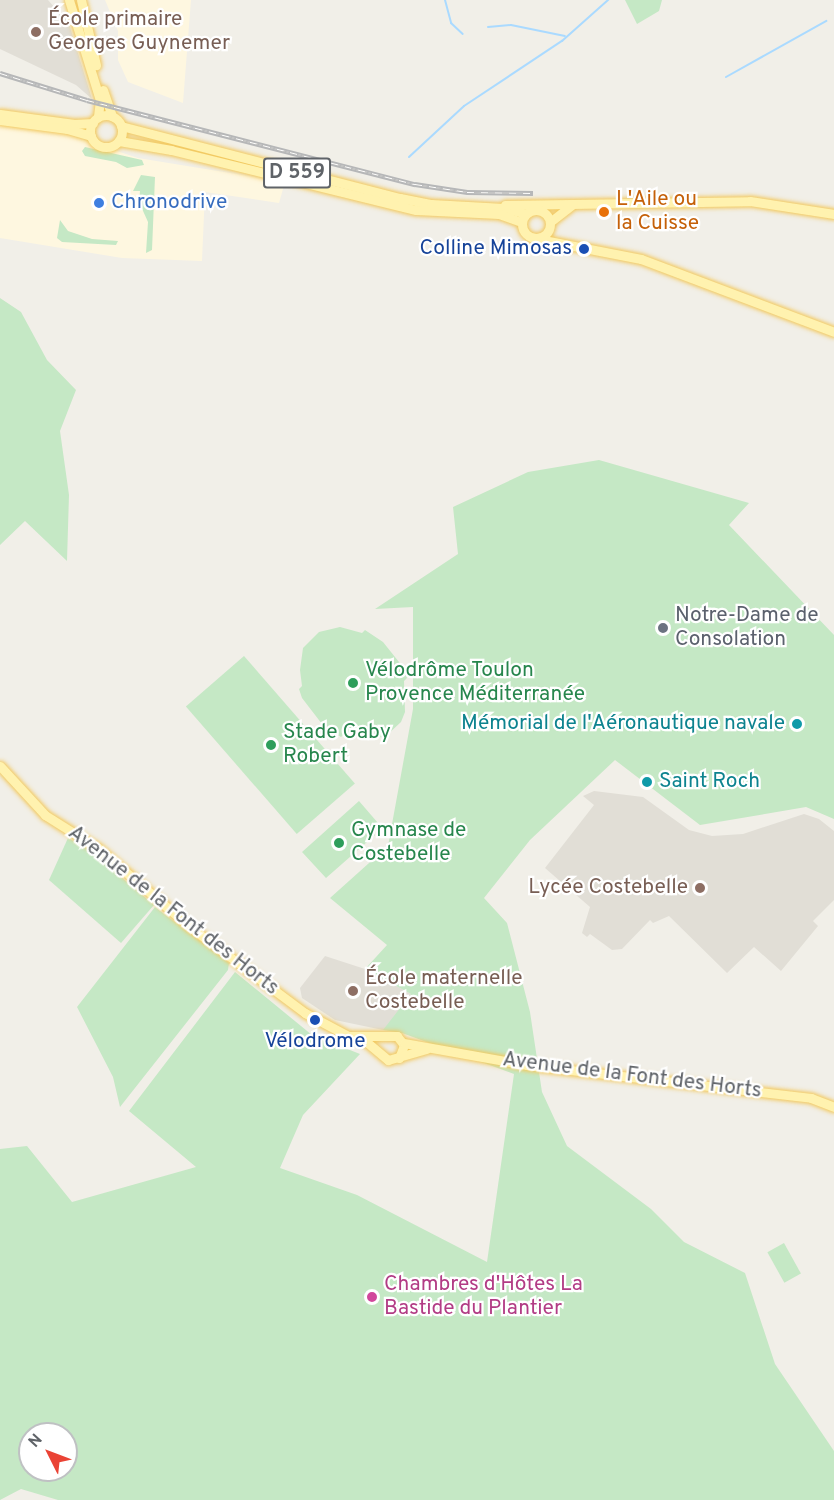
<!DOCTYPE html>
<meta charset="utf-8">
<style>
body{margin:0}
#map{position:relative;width:834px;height:1500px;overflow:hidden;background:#f1efe8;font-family:Overpass,sans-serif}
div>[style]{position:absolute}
.commercial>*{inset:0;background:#fef7e0}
.education>*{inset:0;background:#e1ded6}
.green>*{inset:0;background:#c5e8c5;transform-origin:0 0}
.stream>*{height:2px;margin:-1px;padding:0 1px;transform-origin:1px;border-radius:1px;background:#aadaff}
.roads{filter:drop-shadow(0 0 2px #f2c960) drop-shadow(0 0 2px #f2c960)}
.major>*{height:9px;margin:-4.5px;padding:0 4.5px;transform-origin:4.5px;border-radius:4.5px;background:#fff2af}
.major>.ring{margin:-4.5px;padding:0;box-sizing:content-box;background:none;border:9px solid #fff2af;border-radius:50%}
.rail>*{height:4.5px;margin-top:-2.25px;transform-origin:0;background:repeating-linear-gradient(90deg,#fff 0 7px,#b6b7b8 0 14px);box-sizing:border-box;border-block:2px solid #b6b7b8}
.dots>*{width:16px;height:16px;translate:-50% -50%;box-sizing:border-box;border:3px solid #fff;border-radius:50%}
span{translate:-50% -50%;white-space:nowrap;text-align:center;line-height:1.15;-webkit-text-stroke:4.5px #fff;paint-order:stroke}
.shield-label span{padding:2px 4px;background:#fff;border:2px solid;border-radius:4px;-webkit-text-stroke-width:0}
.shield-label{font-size:20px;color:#5f6368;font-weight:700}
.education-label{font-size:21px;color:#785e54}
.left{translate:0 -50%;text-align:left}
.right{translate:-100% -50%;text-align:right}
.food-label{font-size:21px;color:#c56008}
.shop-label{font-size:21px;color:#366cbe}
.transit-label{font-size:21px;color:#164399}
.worship-label{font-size:21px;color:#5b616d}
.leisure-label{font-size:21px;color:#27864d}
.culture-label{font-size:21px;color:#0d838f}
.street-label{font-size:21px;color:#5f6368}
.hotel-label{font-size:21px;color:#b23c85}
.north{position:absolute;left:18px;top:1422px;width:60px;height:60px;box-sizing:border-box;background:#fff;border:2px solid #bfc1c3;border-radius:50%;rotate:312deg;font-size:16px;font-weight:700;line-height:24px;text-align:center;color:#5f6368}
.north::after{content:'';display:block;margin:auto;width:21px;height:27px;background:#ea4335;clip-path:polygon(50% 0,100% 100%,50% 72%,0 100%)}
</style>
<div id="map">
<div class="commercial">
<div style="clip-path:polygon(105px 0,191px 0,183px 103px,128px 82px,118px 60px,118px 31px)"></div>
<div style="clip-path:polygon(0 124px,66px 134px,138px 158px,285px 182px,279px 203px,205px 192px,202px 261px,122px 258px,0 238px)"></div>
</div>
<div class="education">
<div style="clip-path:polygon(0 0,48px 0,61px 15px,66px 14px,92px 99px,76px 85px,0 49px)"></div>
<div style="clip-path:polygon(594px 791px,643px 797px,689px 830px,712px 836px,743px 834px,804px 814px,819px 819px,834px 831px,834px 900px,813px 921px,818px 926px,781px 971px,754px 947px,727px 973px,669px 916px,653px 923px,650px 920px,622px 949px,612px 950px,590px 934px,587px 937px,582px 933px,590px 907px,545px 868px,594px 805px,583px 796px)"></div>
<div style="clip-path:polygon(325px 956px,365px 969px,411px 994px,389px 1026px,383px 1030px,335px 1020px,302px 998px,300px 988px)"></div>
</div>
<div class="green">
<div style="clip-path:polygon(625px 0,662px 0,659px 11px,637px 24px)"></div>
<div style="clip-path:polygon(85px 147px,142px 160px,144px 165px,127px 168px,116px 162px,85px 156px,82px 151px)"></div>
<div style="clip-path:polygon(141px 175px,155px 177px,152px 250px,146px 253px,148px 222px,139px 202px,140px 191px,133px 191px)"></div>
<div style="clip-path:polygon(60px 220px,68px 231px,92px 239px,118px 241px,116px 245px,62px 242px,57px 238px)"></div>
<div style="clip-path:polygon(0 298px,21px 312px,47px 360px,76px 390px,60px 431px,69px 495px,67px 561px,25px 521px,0 545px)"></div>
<div style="clip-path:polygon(evenodd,599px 460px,749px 503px,729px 525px,834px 635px,834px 819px,806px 807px,700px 825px,615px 760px,530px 840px,484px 898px,507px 923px,530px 1012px,542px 1092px,567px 1146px,651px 1209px,684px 1242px,745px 1273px,775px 1364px,834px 1451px,834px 1500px,58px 1500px,21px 1489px,0 1500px,0 1149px,27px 1146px,72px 1202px,196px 1167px,129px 1111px,235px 972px,312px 1035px,360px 1054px,303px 1115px,280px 1168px,357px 1195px,487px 1262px,514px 1074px,402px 1033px,383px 1030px,411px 994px,365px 969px,387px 945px,330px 898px,388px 846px,413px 709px,413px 607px,375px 609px,458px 554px,453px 507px,528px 472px,599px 460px,30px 1434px,66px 1434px,66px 1470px,30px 1470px,30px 1434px)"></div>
<div style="clip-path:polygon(340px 627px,362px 633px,365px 630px,383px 642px,403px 667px,407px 678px,404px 681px,405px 712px,401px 722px,386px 736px,367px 740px,344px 734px,341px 737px,322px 724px,302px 698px,299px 689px,302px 686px,300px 670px,303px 648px,319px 632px)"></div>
<div style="left:244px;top:656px;width:169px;height:77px;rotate:49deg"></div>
<div style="clip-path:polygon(359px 801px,378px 823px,370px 829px,375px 835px,326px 878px,302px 852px)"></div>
<div style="clip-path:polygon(68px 838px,88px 849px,154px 905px,121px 943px,49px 880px)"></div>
<div style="clip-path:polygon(155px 907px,229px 963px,228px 970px,120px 1107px,113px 1077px,77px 1007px)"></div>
<div style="left:784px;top:1243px;width:35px;height:19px;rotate:61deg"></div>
</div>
<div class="stream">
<div style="left:445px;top:0;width:24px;rotate:75deg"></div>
<div style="left:451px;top:23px;width:16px;rotate:43deg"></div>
<div style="left:488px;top:27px;width:23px;rotate:-5deg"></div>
<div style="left:511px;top:25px;width:55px;rotate:11.5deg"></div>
<div style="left:726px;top:77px;width:115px;rotate:-29.2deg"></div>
<div style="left:409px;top:157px;width:75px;rotate:-42.8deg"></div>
<div style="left:464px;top:106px;width:118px;rotate:-33.6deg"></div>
<div style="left:562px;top:41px;width:62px;rotate:-41.7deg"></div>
</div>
<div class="roads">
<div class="major">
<div style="left:69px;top:0;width:105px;rotate:72.8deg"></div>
<div style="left:100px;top:100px;width:17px;rotate:97deg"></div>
<div style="left:81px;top:0;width:67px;rotate:77deg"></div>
<div style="left:103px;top:90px;width:28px;rotate:71deg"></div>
<div style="left:0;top:114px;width:75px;rotate:7.7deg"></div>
<div style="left:74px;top:124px;width:19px;rotate:-3deg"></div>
<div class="ring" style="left:90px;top:115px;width:23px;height:23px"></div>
<div style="left:0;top:120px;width:68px;rotate:7.7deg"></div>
<div style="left:67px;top:129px;width:25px;rotate:16deg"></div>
<div style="left:121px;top:126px;width:288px;rotate:14.5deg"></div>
<div style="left:400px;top:198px;width:32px;rotate:11deg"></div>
<div style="left:431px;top:204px;width:73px;rotate:3.1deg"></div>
<div style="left:504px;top:208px;width:23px;rotate:15deg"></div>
<div style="left:119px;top:141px;width:53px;rotate:9.8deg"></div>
<div style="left:171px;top:150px;width:252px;rotate:13.8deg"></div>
<div style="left:416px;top:210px;width:83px;rotate:2.8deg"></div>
<div style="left:499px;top:214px;width:23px;rotate:20deg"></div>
<div style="left:505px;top:205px;width:245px;rotate:-0.9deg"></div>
<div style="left:750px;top:201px;width:85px;rotate:8.8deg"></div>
<div class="ring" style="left:522px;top:210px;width:19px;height:19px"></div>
<div style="left:550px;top:222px;width:29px;rotate:-38deg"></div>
<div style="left:533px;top:238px;width:110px;rotate:11deg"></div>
<div style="left:641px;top:259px;width:206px;rotate:20.7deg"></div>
<div style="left:0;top:766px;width:67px;rotate:47.4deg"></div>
<div style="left:45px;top:815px;width:64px;rotate:32.2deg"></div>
<div style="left:99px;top:849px;width:120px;rotate:40.6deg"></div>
<div style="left:190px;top:927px;width:144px;rotate:36.8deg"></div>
<div style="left:305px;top:1013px;width:49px;rotate:28.1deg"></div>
<div style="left:348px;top:1036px;width:49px"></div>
<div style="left:397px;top:1036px;width:11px;rotate:52deg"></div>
<div style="left:404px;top:1045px;width:14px;rotate:111deg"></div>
<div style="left:363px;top:1039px;width:33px;rotate:40deg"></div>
<div style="left:388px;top:1060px;width:40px;rotate:-16deg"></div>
<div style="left:404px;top:1043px;width:125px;rotate:10.1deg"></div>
<div style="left:527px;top:1065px;width:286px;rotate:6.6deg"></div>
<div style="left:811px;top:1098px;width:25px;rotate:21deg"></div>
</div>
</div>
<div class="rail">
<div style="left:0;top:73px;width:91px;rotate:17.2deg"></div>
<div style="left:87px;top:100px;width:339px;rotate:14.4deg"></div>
<div style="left:415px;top:184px;width:53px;rotate:8.7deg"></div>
<div style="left:467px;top:192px;width:66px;rotate:0.9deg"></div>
</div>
<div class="dots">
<div style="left:36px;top:32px;background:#8d6e63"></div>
<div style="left:99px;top:203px;background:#3f7fe0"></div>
<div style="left:604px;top:212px;background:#e8710a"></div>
<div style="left:584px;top:249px;background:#1a4fb4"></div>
<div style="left:663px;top:628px;background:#6b7280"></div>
<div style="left:353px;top:683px;background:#2e9e5b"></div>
<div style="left:797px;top:724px;background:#0f9aa8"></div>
<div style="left:271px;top:745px;background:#2e9e5b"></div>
<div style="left:647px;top:782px;background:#0f9aa8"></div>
<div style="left:339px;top:843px;background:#2e9e5b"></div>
<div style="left:700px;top:888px;background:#8d6e63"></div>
<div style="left:353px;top:991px;background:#8d6e63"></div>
<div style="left:315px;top:1020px;background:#1a4fb4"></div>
<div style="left:372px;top:1297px;background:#d1479c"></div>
</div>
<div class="shield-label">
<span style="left:297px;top:173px">D 559</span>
</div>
<div class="education-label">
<span class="left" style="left:48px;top:32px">École primaire<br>Georges Guynemer</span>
<span class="right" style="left:688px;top:888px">Lycée Costebelle</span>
<span class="left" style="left:365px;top:991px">École maternelle<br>Costebelle</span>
</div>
<div class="food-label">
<span class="left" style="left:616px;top:212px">L'Aile ou<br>la Cuisse</span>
</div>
<div class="shop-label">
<span class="left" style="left:111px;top:203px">Chronodrive</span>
</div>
<div class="transit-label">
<span class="right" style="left:572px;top:249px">Colline Mimosas</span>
<span style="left:315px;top:1042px">Vélodrome</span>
</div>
<div class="worship-label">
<span class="left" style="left:675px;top:628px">Notre-Dame de<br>Consolation</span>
</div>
<div class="leisure-label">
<span class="left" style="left:365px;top:683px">Vélodrôme Toulon<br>Provence Méditerranée</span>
<span class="left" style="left:283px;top:745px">Stade Gaby<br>Robert</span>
<span class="left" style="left:351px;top:843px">Gymnase de<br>Costebelle</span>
</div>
<div class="culture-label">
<span class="right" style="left:785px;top:724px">Mémorial de l'Aéronautique navale</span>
<span class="left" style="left:659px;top:782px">Saint Roch</span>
</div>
<div class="street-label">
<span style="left:173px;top:911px;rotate:38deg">Avenue de la Font des Horts</span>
<span style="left:632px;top:1076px;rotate:7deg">Avenue de la Font des Horts</span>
</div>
<div class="hotel-label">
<span class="left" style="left:384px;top:1297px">Chambres d'Hôtes La<br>Bastide du Plantier</span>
</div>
<div class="north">N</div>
</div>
